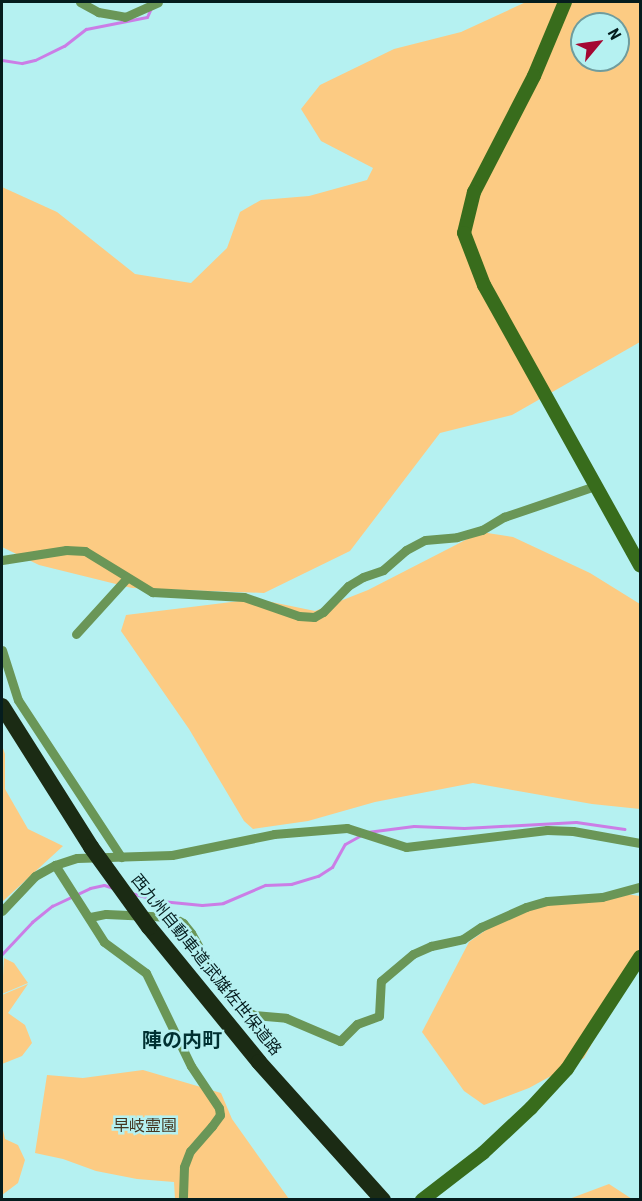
<!DOCTYPE html>
<meta charset="utf-8">
<style>
body{margin:0}
#map{position:relative;width:642px;height:1201px;overflow:hidden;background:#b5f1f1;font-family:"Roboto Condensed","Noto Sans JP",sans-serif}
div>[style]{position:absolute}
.green>*{inset:0;background:#fccb83}
.stream>*{height:3px;margin:-1.5px;padding:0 1.5px;transform-origin:1.5px;border-radius:1.5px;background:#cb7de6}
.street>*{height:9px;margin:-4.5px;padding:0 4.5px;transform-origin:4.5px;border-radius:4.5px;background:#6a9657}
.secondary>*{height:14px;margin:-7px;padding:0 7px;transform-origin:7px;border-radius:7px;background:#386c1c}
.highway>*{height:16px;margin:-8px;padding:0 8px;transform-origin:8px;border-radius:8px;background:#1b2b14}
.highway-bridge>*{height:16px;margin:-8px;padding:0 8px;transform-origin:8px;border-radius:8px;background:#1b2b14}
span{translate:-50% -50%;white-space:nowrap;text-align:center;line-height:1.15;-webkit-text-stroke:5px #b5f1f1;paint-order:stroke}
.street-label{font-size:16px;color:#051d1e}
.park-label{font-size:16px;color:#453722}
.quarter-label{font-size:20px;color:#003132;font-weight:700}
.frame{position:absolute;inset:0;border:3px solid #051d1e;pointer-events:none}
.north{position:absolute;left:570px;top:12px;width:60px;height:60px;box-sizing:border-box;background:#b5f1f1;border:2px solid #6f9c9d;border-radius:50%;rotate:61deg;font-size:16px;font-weight:700;line-height:24px;text-align:center;color:#051d1e}
.north::after{content:'';display:block;margin:auto;width:21px;height:27px;background:#a40732;clip-path:polygon(50% 0,100% 100%,50% 72%,0 100%)}
</style>
<div id="map">
<div class="green">
<div style="clip-path:polygon(evenodd,526px 2px,640px 2px,640px 342px,512px 415px,440px 433px,350px 551px,264px 593px,132px 588px,39px 565px,2px 547px,2px 187px,57px 212px,135px 274px,191px 283px,227px 248px,240px 212px,261px 200px,309px 196px,367px 180px,373px 168px,321px 141px,301px 109px,320px 85px,394px 49px,461px 32px,526px 2px,582px 24px,618px 24px,618px 60px,582px 60px,582px 24px)"></div>
<div style="clip-path:polygon(481px 532px,513px 537px,590px 573px,640px 604px,640px 809px,592px 804px,473px 783px,375px 802px,308px 821px,253px 829px,244px 821px,189px 729px,121px 631px,126px 615px,257px 599px,315px 611px,368px 590px)"></div>
<div style="clip-path:polygon(2px 745px,5px 754px,5px 789px,28px 829px,63px 846px,2px 902px)"></div>
<div style="clip-path:polygon(625px 894px,640px 896px,640px 953px,584px 1058px,529px 1088px,484px 1105px,464px 1091px,422px 1032px,469px 942px,493px 925px,535px 906px)"></div>
<div style="clip-path:polygon(4px 958px,14px 963px,28px 983px,2px 994px)"></div>
<div style="clip-path:polygon(28px 984px,8px 1013px,25px 1025px,32px 1043px,22px 1056px,2px 1064px,2px 995px)"></div>
<div style="clip-path:polygon(143px 1070px,221px 1093px,232px 1119px,289px 1199px,175px 1199px,174px 1182px,137px 1179px,96px 1171px,63px 1159px,35px 1153px,47px 1075px,83px 1078px)"></div>
<div style="clip-path:polygon(2px 1126px,5px 1139px,18px 1145px,25px 1160px,18px 1183px,2px 1195px)"></div>
<div style="clip-path:polygon(609px 1184px,632px 1199px,569px 1199px)"></div>
</div>
<div class="stream">
<div style="left:2px;top:60px;width:20px;rotate:9deg"></div>
<div style="left:22px;top:63px;width:13px;rotate:-13deg"></div>
<div style="left:35px;top:60px;width:32px;rotate:-26deg"></div>
<div style="left:64px;top:46px;width:28px;rotate:-38deg"></div>
<div style="left:86px;top:29px;width:62px;rotate:-11.1deg"></div>
<div style="left:147px;top:17px;width:10px;rotate:-66deg"></div>
<div style="left:367px;top:832px;width:47px;rotate:-7.3deg"></div>
<div style="left:414px;top:826px;width:50px;rotate:2.3deg"></div>
<div style="left:464px;top:828px;width:112px;rotate:-3.1deg"></div>
<div style="left:576px;top:822px;width:49px;rotate:8.3deg"></div>
<div style="left:131px;top:893px;width:31px;rotate:15deg"></div>
<div style="left:161px;top:901px;width:41px;rotate:5.6deg"></div>
<div style="left:202px;top:905px;width:21px;rotate:-5deg"></div>
<div style="left:223px;top:903px;width:46px;rotate:-23.2deg"></div>
<div style="left:265px;top:885px;width:26px;rotate:-2deg"></div>
<div style="left:291px;top:884px;width:28px;rotate:-17deg"></div>
<div style="left:318px;top:876px;width:17px;rotate:-33deg"></div>
<div style="left:332px;top:867px;width:26px;rotate:-61deg"></div>
<div style="left:345px;top:844px;width:18px;rotate:-29deg"></div>
<div style="left:2px;top:954px;width:44px;rotate:-46.8deg"></div>
<div style="left:32px;top:922px;width:26px;rotate:-39deg"></div>
<div style="left:52px;top:906px;width:42px;rotate:-25.3deg"></div>
<div style="left:90px;top:888px;width:14px;rotate:-12deg"></div>
<div style="left:104px;top:885px;width:9px;rotate:18deg"></div>
</div>
<div class="street">
<div style="left:80px;top:2px;width:21px;rotate:29deg"></div>
<div style="left:98px;top:12px;width:27px;rotate:10deg"></div>
<div style="left:125px;top:17px;width:36px;rotate:-24deg"></div>
<div style="left:2px;top:560px;width:65px;rotate:-8.9deg"></div>
<div style="left:66px;top:550px;width:19px;rotate:3deg"></div>
<div style="left:85px;top:551px;width:79px;rotate:31.5deg"></div>
<div style="left:152px;top:592px;width:92px;rotate:3.1deg"></div>
<div style="left:244px;top:597px;width:58px;rotate:19.1deg"></div>
<div style="left:299px;top:616px;width:15px;rotate:4deg"></div>
<div style="left:314px;top:617px;width:10px;rotate:-29deg"></div>
<div style="left:323px;top:612px;width:36px;rotate:-46deg"></div>
<div style="left:348px;top:586px;width:17px;rotate:-31deg"></div>
<div style="left:363px;top:577px;width:21px;rotate:-19deg"></div>
<div style="left:383px;top:570px;width:30px;rotate:-41deg"></div>
<div style="left:406px;top:550px;width:21px;rotate:-28deg"></div>
<div style="left:425px;top:540px;width:32px;rotate:-5deg"></div>
<div style="left:457px;top:537px;width:26px;rotate:-16deg"></div>
<div style="left:482px;top:530px;width:26px;rotate:-31deg"></div>
<div style="left:504px;top:517px;width:96px;rotate:-18.8deg"></div>
<div style="left:76px;top:634px;width:76px;rotate:-47.7deg"></div>
<div style="left:2px;top:650px;width:52px;rotate:72.3deg"></div>
<div style="left:18px;top:700px;width:188px;rotate:56.7deg"></div>
<div style="left:55px;top:865px;width:91px;rotate:57.5deg"></div>
<div style="left:104px;top:942px;width:52px;rotate:36.4deg"></div>
<div style="left:146px;top:973px;width:103px;rotate:64.2deg"></div>
<div style="left:191px;top:1066px;width:50px;rotate:56.3deg"></div>
<div style="left:219px;top:1108px;width:7px;rotate:82deg"></div>
<div style="left:220px;top:1115px;width:14px;rotate:126deg"></div>
<div style="left:212px;top:1126px;width:33px;rotate:131deg"></div>
<div style="left:190px;top:1151px;width:17px;rotate:111deg"></div>
<div style="left:184px;top:1167px;width:33px;rotate:92deg"></div>
<div style="left:2px;top:911px;width:48px;rotate:-46.7deg"></div>
<div style="left:35px;top:876px;width:23px;rotate:-29deg"></div>
<div style="left:55px;top:865px;width:23px;rotate:-18deg"></div>
<div style="left:77px;top:858px;width:95px;rotate:-1.8deg"></div>
<div style="left:172px;top:855px;width:104px;rotate:-11.6deg"></div>
<div style="left:274px;top:834px;width:73px;rotate:-4.7deg"></div>
<div style="left:347px;top:828px;width:62px;rotate:17.9deg"></div>
<div style="left:406px;top:847px;width:142px;rotate:-6.9deg"></div>
<div style="left:547px;top:830px;width:26px;rotate:2deg"></div>
<div style="left:573px;top:831px;width:68px;rotate:10.2deg"></div>
<div style="left:90px;top:917px;width:16px;rotate:-11deg"></div>
<div style="left:106px;top:914px;width:66px;rotate:2.6deg"></div>
<div style="left:172px;top:917px;width:13px;rotate:29deg"></div>
<div style="left:183px;top:923px;width:13px;rotate:51deg"></div>
<div style="left:191px;top:933px;width:65px;rotate:60.7deg"></div>
<div style="left:223px;top:990px;width:31px;rotate:42deg"></div>
<div style="left:246px;top:1011px;width:9px;rotate:27deg"></div>
<div style="left:254px;top:1015px;width:32px;rotate:5deg"></div>
<div style="left:286px;top:1018px;width:59px;rotate:23.1deg"></div>
<div style="left:340px;top:1041px;width:24px;rotate:-45deg"></div>
<div style="left:357px;top:1024px;width:23px;rotate:-20deg"></div>
<div style="left:379px;top:1016px;width:35px;rotate:-87deg"></div>
<div style="left:381px;top:981px;width:42px;rotate:-40.2deg"></div>
<div style="left:413px;top:954px;width:20px;rotate:-24deg"></div>
<div style="left:431px;top:946px;width:33px;rotate:-12deg"></div>
<div style="left:463px;top:939px;width:22px;rotate:-34deg"></div>
<div style="left:481px;top:927px;width:49px;rotate:-24deg"></div>
<div style="left:526px;top:907px;width:22px;rotate:-16deg"></div>
<div style="left:547px;top:901px;width:55px;rotate:-4.2deg"></div>
<div style="left:602px;top:897px;width:39px;rotate:-15deg"></div>
</div>
<div class="secondary">
<div style="left:565px;top:2px;width:80px;rotate:112.7deg"></div>
<div style="left:534px;top:76px;width:131px;rotate:117.3deg"></div>
<div style="left:474px;top:192px;width:42px;rotate:103.7deg"></div>
<div style="left:464px;top:233px;width:56px;rotate:69deg"></div>
<div style="left:484px;top:285px;width:321px;rotate:60.9deg"></div>
<div style="left:422px;top:1200px;width:77px;rotate:-37.6deg"></div>
<div style="left:483px;top:1153px;width:66px;rotate:-43.2deg"></div>
<div style="left:531px;top:1108px;width:53px;rotate:-47.3deg"></div>
<div style="left:567px;top:1069px;width:134px;rotate:-56.9deg"></div>
</div>
<div class="highway">
<div style="left:2px;top:706px;width:167px;rotate:57.7deg"></div>
<div style="left:149px;top:927px;width:174px;rotate:50.8deg"></div>
<div style="left:259px;top:1062px;width:186px;rotate:48.1deg"></div>
</div>
<div class="highway-bridge">
<div style="left:91px;top:847px;width:99px;rotate:54.1deg"></div>
</div>
<div class="street-label">
<span style="left:206px;top:965px;rotate:51deg">西九州自動車道;武雄佐世保道路</span>
</div>
<div class="park-label">
<span style="left:145px;top:1126px">早岐霊園</span>
</div>
<div class="quarter-label">
<span style="left:182px;top:1040px">陣の内町</span>
</div>
<div class="frame"></div>
<div class="north">N</div>
</div>
